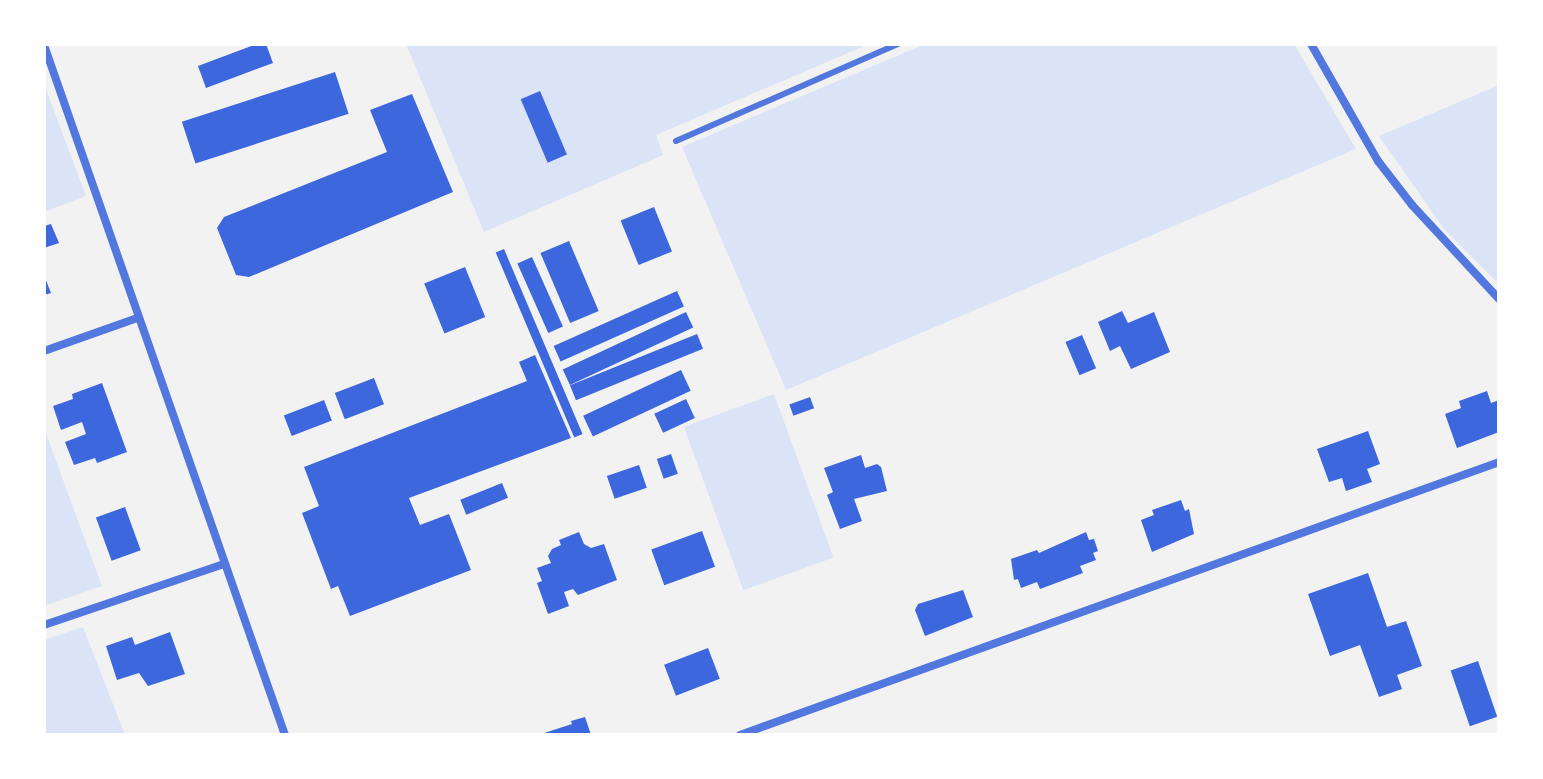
<!DOCTYPE html>
<style>
body{margin:0}
#map{position:relative;width:1543px;height:779px;overflow:hidden;background:#f2f2f2;font-family:"Open Sans",sans-serif}
div>[style]{position:absolute}
.green>*{inset:0;background:#dbe4f7;transform-origin:0 0}
.building>*{inset:0;background:#3d67dc;transform-origin:0 0}
.service>*{height:6px;margin:-3px;padding:0 3px;transform-origin:3px;border-radius:3px;background:#5277de}
.minor>*{height:8px;margin:-4px;padding:0 4px;transform-origin:4px;border-radius:4px;background:#5277de}
span{translate:-50% -50%;white-space:nowrap;text-align:center;line-height:1.15;-webkit-text-stroke:7px #fff;paint-order:stroke}
.frame{position:absolute;inset:0;border:46px solid #fff;pointer-events:none}
</style>
<div id="map">
<div class="green">
<div style="clip-path:polygon(406px 44px,869px 44px,656px 135px,663px 155px,484px 232px)"></div>
<div style="clip-path:polygon(925px 44px,1294px 44px,1356px 149px,786px 390px,682px 147px)"></div>
<div style="clip-path:polygon(44px 84px,86px 196px,44px 212px)"></div>
<div style="clip-path:polygon(1499px 85px,1499px 284px,1444px 229px,1379px 136px)"></div>
<div style="left:774px;top:394px;width:174px;height:96px;rotate:70deg"></div>
<div style="clip-path:polygon(44px 428px,102px 586px,44px 606px)"></div>
<div style="clip-path:polygon(83px 627px,125px 735px,44px 735px,44px 640px)"></div>
</div>
<div class="building">
<div style="clip-path:polygon(257px 44px,266px 44px,273px 63px,206px 88px,198px 66px)"></div>
<div style="left:335px;top:72px;width:44px;height:161px;rotate:72deg"></div>
<div style="left:540px;top:91px;width:69px;height:21px;rotate:67deg"></div>
<div style="clip-path:polygon(412px 94px,453px 192px,249px 277px,236px 275px,217px 228px,224px 217px,387px 152px,370px 110px)"></div>
<div style="left:654px;top:207px;width:48px;height:36px;rotate:68deg"></div>
<div style="clip-path:polygon(51px 224px,59px 243px,44px 248px,44px 226px)"></div>
<div style="left:569px;top:241px;width:76px;height:31px;rotate:67deg"></div>
<div style="left:504px;top:249px;width:201px;height:9px;rotate:67deg"></div>
<div style="left:532px;top:257px;width:76px;height:16px;rotate:66deg"></div>
<div style="left:465px;top:267px;width:54px;height:44px;rotate:68deg"></div>
<div style="clip-path:polygon(44px 275px,51px 293px,44px 295px)"></div>
<div style="left:677px;top:291px;width:17px;height:135px;rotate:66deg"></div>
<div style="clip-path:polygon(1122px 311px,1128px 323px,1154px 312px,1170px 352px,1131px 369px,1120px 346px,1110px 351px,1098px 322px)"></div>
<div style="left:686px;top:312px;width:17px;height:136px;rotate:65deg"></div>
<div style="left:697px;top:334px;width:16px;height:137px;rotate:68deg"></div>
<div style="left:1082px;top:335px;width:36px;height:18px;rotate:67deg"></div>
<div style="clip-path:polygon(535px 355px,571px 438px,409px 498px,420px 525px,449px 514px,471px 570px,350px 616px,338px 586px,331px 589px,302px 513px,319px 506px,304px 467px,527px 381px,519px 362px)"></div>
<div style="left:681px;top:370px;width:23px;height:108px;rotate:65deg"></div>
<div style="left:374px;top:378px;width:28px;height:42px;rotate:69deg"></div>
<div style="clip-path:polygon(102px 383px,127px 452px,97px 463px,95px 458px,74px 465px,65px 442px,86px 434px,82px 422px,61px 430px,53px 406px,73px 399px,72px 394px)"></div>
<div style="clip-path:polygon(1487px 391px,1491px 403px,1499px 400px,1499px 432px,1457px 448px,1445px 414px,1461px 408px,1459px 401px)"></div>
<div style="left:810px;top:397px;width:12px;height:22px;rotate:70deg"></div>
<div style="left:686px;top:399px;width:21px;height:35px;rotate:65deg"></div>
<div style="left:324px;top:400px;width:22px;height:43px;rotate:69deg"></div>
<div style="clip-path:polygon(1368px 431px,1380px 464px,1367px 469px,1372px 482px,1346px 491px,1342px 478px,1329px 482px,1317px 449px)"></div>
<div style="left:671px;top:454px;width:21px;height:15px;rotate:71deg"></div>
<div style="clip-path:polygon(861px 455px,865px 468px,877px 464px,881px 467px,887px 491px,854px 499px,862px 521px,840px 529px,827px 495px,833px 492px,824px 468px)"></div>
<div style="left:639px;top:465px;width:24px;height:34px;rotate:71deg"></div>
<div style="left:502px;top:483px;width:16px;height:45px;rotate:68deg"></div>
<div style="clip-path:polygon(1181px 500px,1185px 511px,1189px 509px,1194px 534px,1152px 552px,1141px 520px,1154px 515px,1152px 510px)"></div>
<div style="left:125px;top:507px;width:46px;height:31px;rotate:70deg"></div>
<div style="left:702px;top:531px;width:38px;height:54px;rotate:70deg"></div>
<div style="clip-path:polygon(579px 532px,584px 544px,591px 548px,604px 544px,617px 580px,578px 595px,573px 589px,564px 592px,569px 606px,548px 614px,537px 583px,542px 581px,537px 568px,551px 563px,548px 556px,552px 549px,561px 545px,559px 540px)"></div>
<div style="clip-path:polygon(1086px 532px,1089px 540px,1094px 539px,1098px 551px,1093px 553px,1096px 560px,1080px 566px,1083px 573px,1040px 589px,1037px 582px,1021px 588px,1018px 579px,1014px 580px,1011px 559px,1037px 550px,1039px 553px)"></div>
<div style="clip-path:polygon(1368px 573px,1387px 627px,1406px 621px,1422px 666px,1397px 675px,1402px 689px,1379px 697px,1360px 645px,1330px 656px,1308px 594px)"></div>
<div style="clip-path:polygon(963px 590px,973px 617px,925px 636px,915px 610px,918px 604px)"></div>
<div style="clip-path:polygon(170px 632px,185px 674px,148px 686px,139px 673px,117px 680px,106px 646px,132px 637px,135px 645px)"></div>
<div style="left:708px;top:648px;width:33px;height:47px;rotate:69deg"></div>
<div style="left:1478px;top:661px;width:59px;height:29px;rotate:71deg"></div>
<div style="clip-path:polygon(585px 717px,591px 735px,538px 735px,572px 724px,571px 721px)"></div>
</div>
<div class="service">
<div style="left:676px;top:141px;width:242px;rotate:-23.6deg"></div>
</div>
<div class="minor">
<div style="left:1311px;top:44px;width:135px;rotate:60.2deg"></div>
<div style="left:1378px;top:161px;width:56px;rotate:52.3deg"></div>
<div style="left:1412px;top:205px;width:128px;rotate:47.2deg"></div>
<div style="left:44px;top:45px;width:731px;rotate:70.75deg"></div>
<div style="left:44px;top:351px;width:99px;rotate:-19.5deg"></div>
<div style="left:44px;top:625px;width:190px;rotate:-18.7deg"></div>
<div style="left:740px;top:735px;width:807px;rotate:-19.78deg"></div>
</div>
<div class="frame"></div>
</div>
